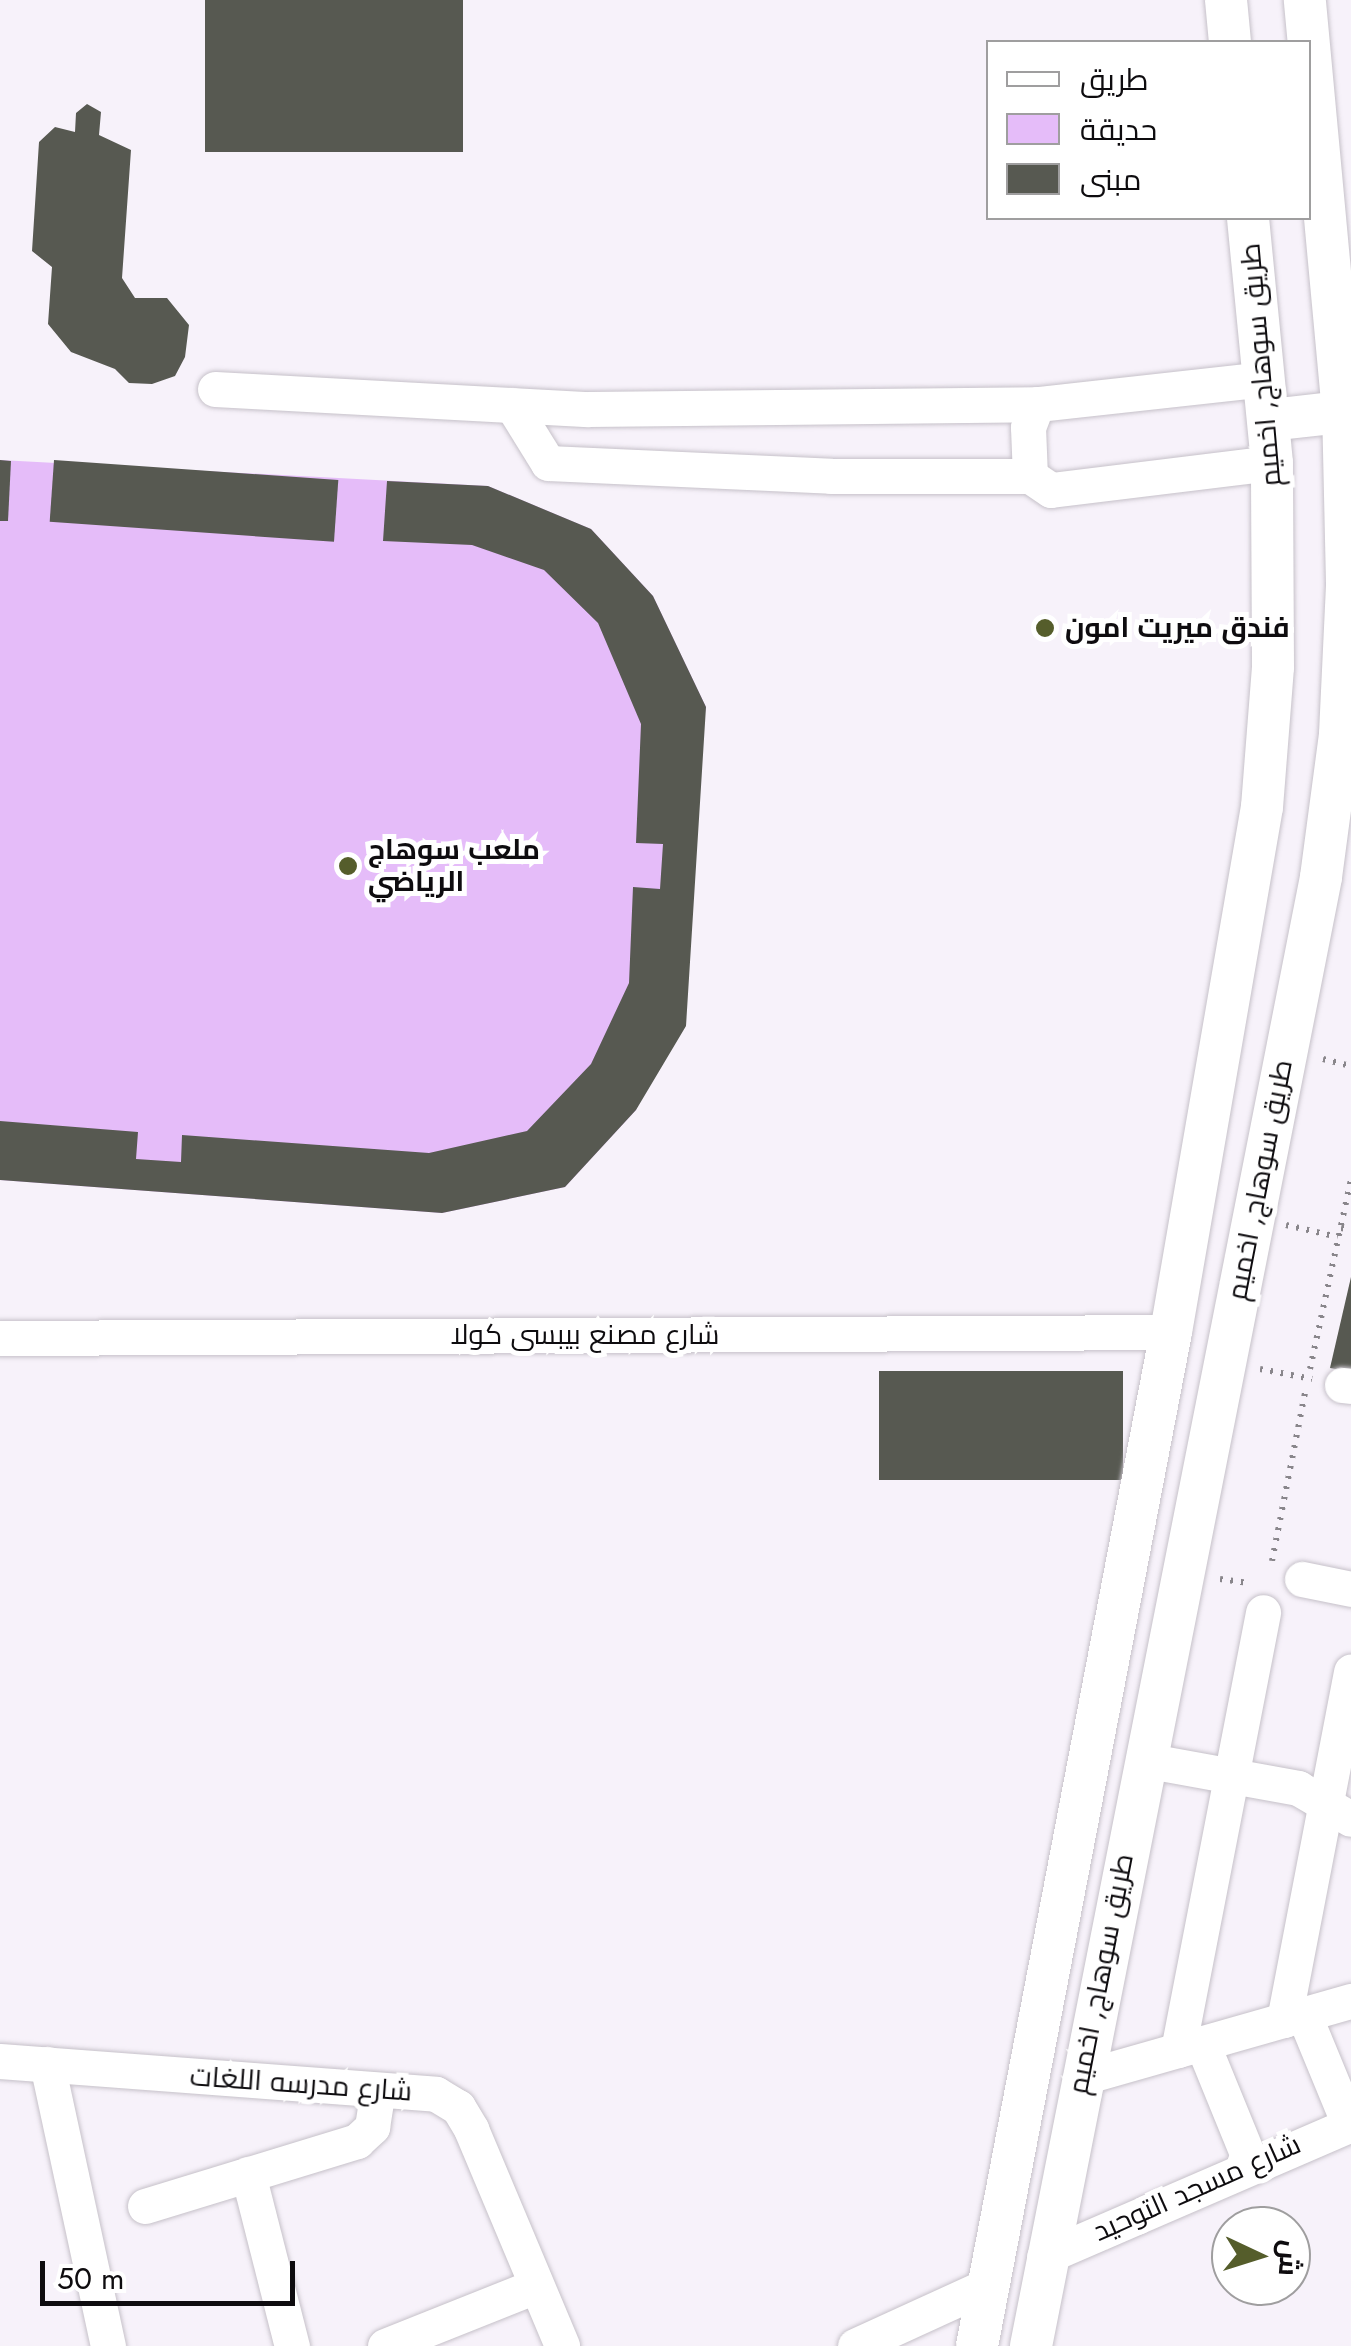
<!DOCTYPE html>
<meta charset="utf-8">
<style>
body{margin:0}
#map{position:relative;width:1351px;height:2346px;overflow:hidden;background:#f7f2fa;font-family:Jost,Cairo,sans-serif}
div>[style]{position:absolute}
.green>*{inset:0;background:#e5bcf9}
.building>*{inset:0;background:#575951;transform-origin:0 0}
.path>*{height:6px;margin-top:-3px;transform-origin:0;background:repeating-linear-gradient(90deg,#89868b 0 2.5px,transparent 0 10.5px)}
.roads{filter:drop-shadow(0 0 2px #c6c1c9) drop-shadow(0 0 2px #c6c1c9)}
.minor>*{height:35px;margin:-17.5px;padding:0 17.5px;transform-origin:17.5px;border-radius:17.5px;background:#fff}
.major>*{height:42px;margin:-21px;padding:0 21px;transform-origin:21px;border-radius:21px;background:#fff}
.dots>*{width:28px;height:28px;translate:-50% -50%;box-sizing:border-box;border:5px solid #fff;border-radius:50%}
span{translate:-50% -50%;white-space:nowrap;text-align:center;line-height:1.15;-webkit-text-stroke:10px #fff;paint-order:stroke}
.street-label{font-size:28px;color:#0e0c0f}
.poi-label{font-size:28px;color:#0e0c0f;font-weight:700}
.left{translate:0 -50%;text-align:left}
.legend{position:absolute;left:986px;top:40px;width:325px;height:180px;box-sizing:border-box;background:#fff;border:2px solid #9f9e9f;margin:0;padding:12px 18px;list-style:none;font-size:30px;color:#0e0c0f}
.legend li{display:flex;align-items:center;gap:20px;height:50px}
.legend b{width:50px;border:2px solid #9f9e9f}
.north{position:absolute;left:1211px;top:2206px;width:100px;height:100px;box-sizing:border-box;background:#fff;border:2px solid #9f9e9f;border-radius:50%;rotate:94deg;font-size:28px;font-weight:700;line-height:40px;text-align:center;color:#0e0c0f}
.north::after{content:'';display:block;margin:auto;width:35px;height:45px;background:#555d2b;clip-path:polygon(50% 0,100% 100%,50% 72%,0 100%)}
.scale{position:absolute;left:40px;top:2261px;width:255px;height:45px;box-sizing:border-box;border:5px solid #0e0c0f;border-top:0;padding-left:12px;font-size:30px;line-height:35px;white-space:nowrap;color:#0e0c0f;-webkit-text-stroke:8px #fff;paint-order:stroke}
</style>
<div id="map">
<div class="green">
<div style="clip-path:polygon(0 460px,488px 486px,591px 529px,653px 596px,706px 707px,636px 1110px,565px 1187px,442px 1213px,0 1180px)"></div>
</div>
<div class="building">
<div style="left:205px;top:0;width:258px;height:152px"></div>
<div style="clip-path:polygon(87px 104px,101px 112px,99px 135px,131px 150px,122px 278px,135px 298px,167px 298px,189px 325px,185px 357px,175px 376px,152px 384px,129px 383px,115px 369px,71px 352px,48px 324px,52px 267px,32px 251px,39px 142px,55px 127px,75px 132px,76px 113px)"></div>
<div style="clip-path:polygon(0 460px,11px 461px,8px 521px,0 521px)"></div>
<div style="left:54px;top:460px;width:285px;height:62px;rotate:4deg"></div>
<div style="clip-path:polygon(387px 481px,488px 486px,591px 529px,653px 596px,706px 707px,686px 1026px,636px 1110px,565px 1187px,442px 1213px,0 1180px,0 1121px,138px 1132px,136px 1159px,181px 1162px,182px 1135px,429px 1153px,527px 1131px,591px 1064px,629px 983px,633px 887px,660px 889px,663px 844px,636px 843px,641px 724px,598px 623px,544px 570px,472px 545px,383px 541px)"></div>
<div style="clip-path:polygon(1351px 1277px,1351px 1372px,1330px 1368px)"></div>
<div style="left:879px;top:1371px;width:244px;height:109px"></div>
</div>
<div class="path">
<div style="left:1323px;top:1059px;width:29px;rotate:14deg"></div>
<div style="left:1286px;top:1225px;width:53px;rotate:13deg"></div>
<div style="left:1341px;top:1228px;width:10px;rotate:11deg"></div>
<div style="left:1260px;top:1369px;width:53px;rotate:10.9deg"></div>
<div style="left:1310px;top:1369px;width:193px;rotate:-77.8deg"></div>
<div style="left:1272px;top:1561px;width:177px;rotate:-78.9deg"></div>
<div style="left:1220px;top:1579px;width:27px;rotate:8deg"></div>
</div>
<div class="roads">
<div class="minor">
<div style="left:1265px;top:379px;width:229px;rotate:173.7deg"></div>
<div style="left:1037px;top:404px;width:25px;rotate:111deg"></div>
<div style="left:1028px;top:427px;width:49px;rotate:87.7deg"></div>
<div style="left:1030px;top:476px;width:25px;rotate:34deg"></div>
<div style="left:1051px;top:490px;width:223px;rotate:-7deg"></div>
<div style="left:215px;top:389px;width:374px;rotate:3.1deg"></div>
<div style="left:588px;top:409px;width:449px;rotate:-0.6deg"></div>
<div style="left:512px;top:405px;width:68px;rotate:58.2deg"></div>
<div style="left:548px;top:463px;width:283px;rotate:2.6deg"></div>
<div style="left:831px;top:476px;width:199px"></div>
<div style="left:0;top:1338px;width:1171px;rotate:-0.29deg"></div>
<div style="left:1342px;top:1385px;width:9px;rotate:6deg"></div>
<div style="left:1302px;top:1579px;width:50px;rotate:11.5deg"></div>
<div style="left:1144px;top:1760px;width:157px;rotate:10.3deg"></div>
<div style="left:1298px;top:1788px;width:61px;rotate:30.3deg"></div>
<div style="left:1304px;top:2015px;width:118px;rotate:67.6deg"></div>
<div style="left:1284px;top:2020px;width:355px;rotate:-79.1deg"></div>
<div style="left:1202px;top:2043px;width:130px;rotate:67.8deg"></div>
<div style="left:1178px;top:2050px;width:446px;rotate:-79deg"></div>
<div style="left:0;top:2061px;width:437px;rotate:4.3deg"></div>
<div style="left:436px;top:2094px;width:26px;rotate:31deg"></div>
<div style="left:458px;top:2107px;width:26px;rotate:59deg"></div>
<div style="left:471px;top:2129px;width:235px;rotate:67.2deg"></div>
<div style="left:47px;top:2064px;width:289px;rotate:77.8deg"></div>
<div style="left:1080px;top:2078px;width:282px;rotate:-15.9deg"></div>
<div style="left:248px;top:2174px;width:178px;rotate:75.7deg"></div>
<div style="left:145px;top:2206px;width:222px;rotate:-17deg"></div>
<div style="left:357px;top:2141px;width:21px;rotate:-43deg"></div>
<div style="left:372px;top:2127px;width:37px;rotate:-81deg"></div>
<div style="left:1044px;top:2257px;width:335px;rotate:-23.4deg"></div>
<div style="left:385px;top:2346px;width:162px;rotate:-21.7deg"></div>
<div style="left:855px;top:2346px;width:142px;rotate:-24.6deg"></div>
</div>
<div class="major">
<div style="left:1226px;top:0;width:42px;rotate:84.6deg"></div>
<div style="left:1270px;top:420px;width:73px;rotate:-6.3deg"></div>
<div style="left:977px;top:2346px;width:1032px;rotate:-79.17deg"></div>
<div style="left:1171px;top:1332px;width:533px;rotate:-80.17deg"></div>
<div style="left:1262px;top:807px;width:140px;rotate:-85.5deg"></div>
<div style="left:1273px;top:667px;width:204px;rotate:-90.3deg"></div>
<div style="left:1272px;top:463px;width:246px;rotate:-95.6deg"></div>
<div style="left:1031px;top:2346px;width:1497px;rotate:-78.83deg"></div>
<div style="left:1321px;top:877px;width:144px;rotate:-82.4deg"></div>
<div style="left:1340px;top:734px;width:151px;rotate:-87.3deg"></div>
<div style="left:1347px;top:583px;width:171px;rotate:-91.3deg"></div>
<div style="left:1343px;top:412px;width:414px;rotate:-95.3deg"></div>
</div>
</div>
<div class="dots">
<div style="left:1045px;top:628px;background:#555d2b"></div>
<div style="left:348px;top:866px;background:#555d2b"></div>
</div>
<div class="street-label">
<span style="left:1261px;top:365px;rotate:-95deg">طريق سوهاج, اخميم</span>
<span style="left:1260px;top:1180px;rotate:-79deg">طريق سوهاج, اخميم</span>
<span style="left:585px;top:1335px">شارع مصنع بيبسى كولا</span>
<span style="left:1101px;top:1974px;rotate:-79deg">طريق سوهاج, اخميم</span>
<span style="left:301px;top:2084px;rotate:4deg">شارع مدرسه اللغات</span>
<span style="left:1197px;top:2188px;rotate:-24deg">شارع مسجد التوحيد</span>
</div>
<div class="poi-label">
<span class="left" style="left:1065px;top:628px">فندق ميريت امون</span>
<span class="left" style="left:368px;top:866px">ملعب سوهاج<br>الرياضي</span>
</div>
<ul class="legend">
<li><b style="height:12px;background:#fff"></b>طريق</li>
<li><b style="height:28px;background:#e5bcf9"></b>حديقة</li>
<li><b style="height:28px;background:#575951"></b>مبنى</li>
</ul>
<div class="north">ش</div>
<div class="scale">50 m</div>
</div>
